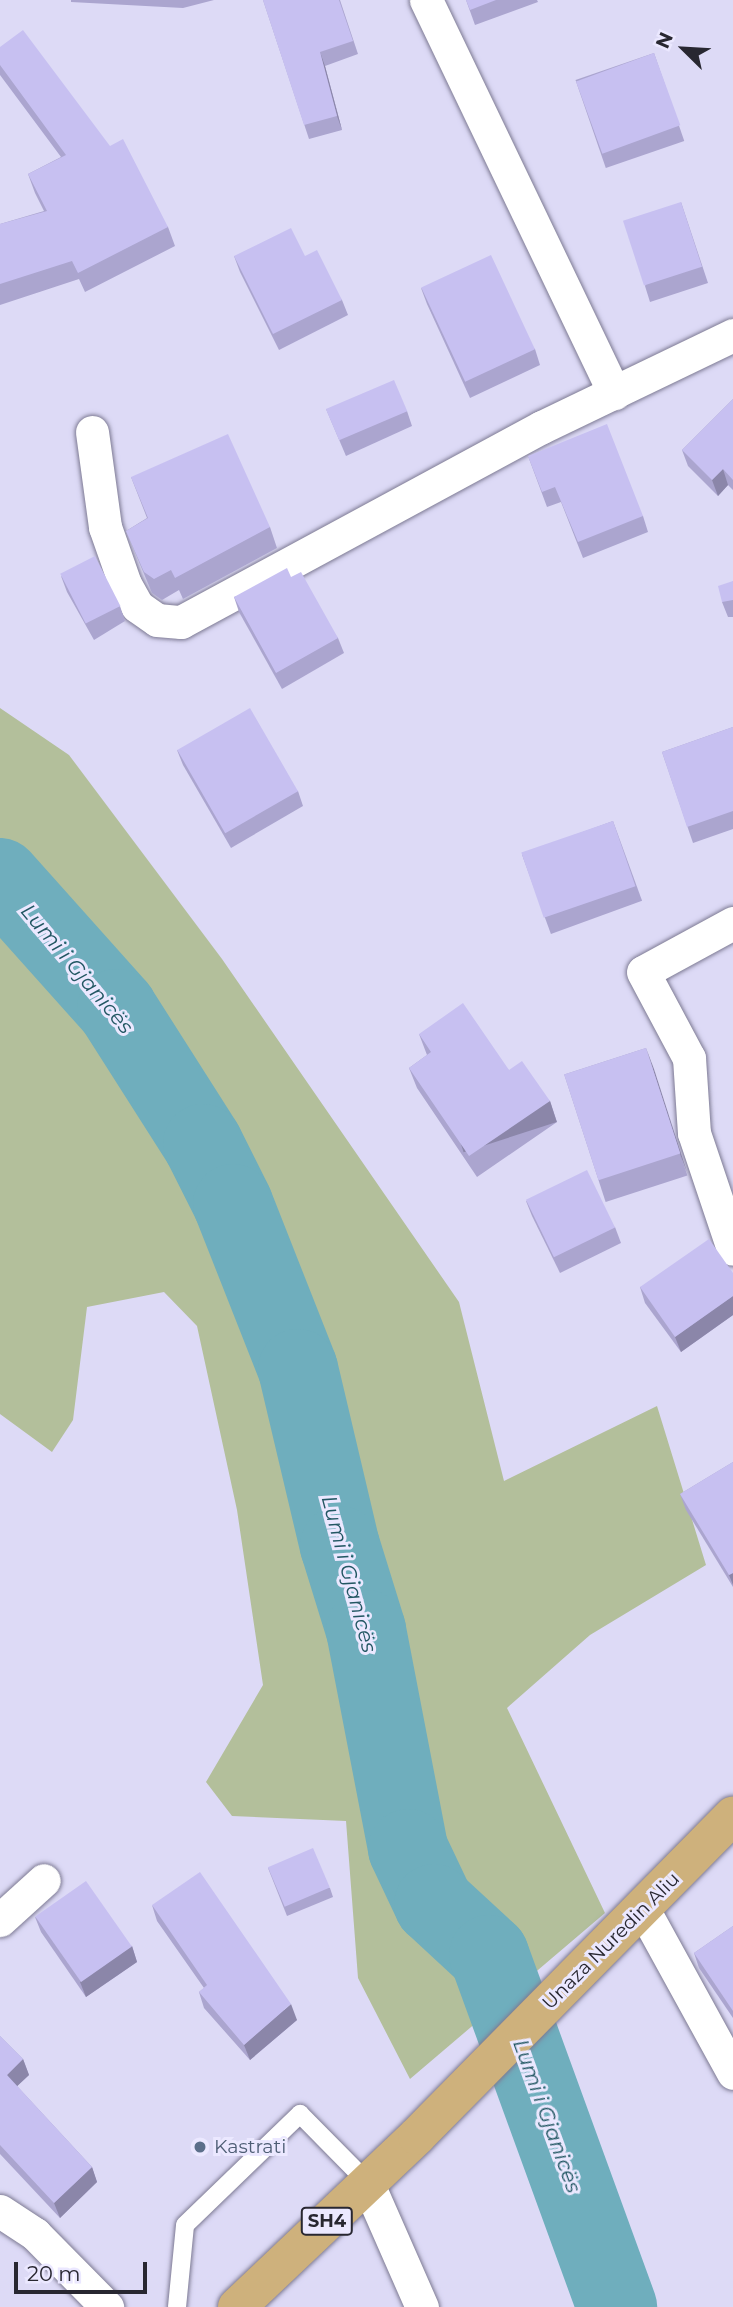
<!DOCTYPE html>
<meta charset="utf-8">
<style>
body{margin:0}
#map{position:relative;width:733px;height:2307px;overflow:hidden;background:#dddaf6;font-family:Montserrat,sans-serif}
div>[style]{position:absolute}
.green>*{inset:0;background:#b3bf9b}
.river>*{height:80px;margin:-40px;padding:0 40px;transform-origin:40px;border-radius:40px;background:#6faebd}
.roads{filter:drop-shadow(0 0 2px #7d7a93) drop-shadow(0 0 2px #7d7a93)}
.lane>*{height:18px;margin:-9px;padding:0 9px;transform-origin:9px;border-radius:9px;background:#fff}
.street>*{height:33px;margin:-16.5px;padding:0 16.5px;transform-origin:16.5px;border-radius:16.5px;background:#fff}
.primary>*{height:38px;margin:-19px;padding:0 19px;transform-origin:19px;border-radius:19px;background:#ceb17c}
.wall>*{inset:0;background:#aba5cf;transform-origin:0 0}
.shaded-wall>*{inset:0;background:#8b86a9;transform-origin:0 0}
.building>*{inset:0;background:#c7c0f1;transform-origin:0 0}
.dots>*{width:19px;height:19px;translate:-50% -50%;box-sizing:border-box;border:4px solid #ebe8ff;border-radius:50%}
span{translate:-50% -50%;white-space:nowrap;text-align:center;line-height:1.15;-webkit-text-stroke:6px #ebe8ff;paint-order:stroke}
.shield-label span{padding:2px 5px;background:#ebe8ff;border:2px solid;border-radius:5px;-webkit-text-stroke-width:0}
.shield-label{font-size:18px;color:#282731;font-weight:700}
.street-label{font-size:19px;color:#282731}
.service-label{font-size:19px;color:#4e5e75}
.left{translate:0 -50%;text-align:left}
.water-label{font-size:21px;color:#225763;font-style:italic}
.north{position:absolute;left:649px;top:14px;width:70px;height:70px;-webkit-text-stroke:5px #ebe8ff;paint-order:stroke;rotate:294deg;font-size:19px;font-weight:700;line-height:28px;text-align:center;color:#282731}
.north::after{content:'';display:block;margin:auto;width:24px;height:32px;background:#282731;clip-path:polygon(50% 0,100% 100%,50% 72%,0 100%)}
.scale{position:absolute;left:14px;top:2262px;width:133px;height:32px;box-sizing:border-box;border:4px solid #282731;border-top:0;padding-left:9px;font-size:21px;line-height:24px;white-space:nowrap;color:#282731;-webkit-text-stroke:5px #ebe8ff;paint-order:stroke}
</style>
<div id="map">
<div class="green">
<div style="clip-path:polygon(0 708px,69px 755px,222px 959px,459px 1302px,504px 1481px,657px 1406px,706px 1565px,590px 1635px,507px 1708px,605px 1913px,410px 2079px,358px 1978px,346px 1821px,232px 1816px,206px 1782px,263px 1685px,237px 1510px,197px 1326px,164px 1292px,87px 1307px,73px 1420px,52px 1452px,0 1414px)"></div>
</div>
<div class="river">
<div style="left:0;top:878px;width:176px;rotate:48.2deg"></div>
<div style="left:117px;top:1009px;width:160px;rotate:57.5deg"></div>
<div style="left:203px;top:1144px;width:67px;rotate:63.4deg"></div>
<div style="left:233px;top:1204px;width:177px;rotate:68.5deg"></div>
<div style="left:298px;top:1369px;width:182px;rotate:76.7deg"></div>
<div style="left:340px;top:1546px;width:88px;rotate:72.8deg"></div>
<div style="left:366px;top:1630px;width:223px;rotate:79.1deg"></div>
<div style="left:408px;top:1849px;width:61px;rotate:64.7deg"></div>
<div style="left:434px;top:1904px;width:75px;rotate:42.8deg"></div>
<div style="left:489px;top:1955px;width:375px;rotate:70deg"></div>
</div>
<div class="roads">
<div class="lane">
<div style="left:177px;top:2307px;width:82px;rotate:-84.4deg"></div>
<div style="left:185px;top:2225px;width:160px;rotate:-44deg"></div>
<div style="left:300px;top:2114px;width:95px;rotate:45.4deg"></div>
</div>
<div class="street">
<div style="left:426px;top:0;width:436px;rotate:64.4deg"></div>
<div style="left:92px;top:432px;width:96px;rotate:82.2deg"></div>
<div style="left:105px;top:527px;width:60px;rotate:70.7deg"></div>
<div style="left:125px;top:584px;width:25px;rotate:61deg"></div>
<div style="left:137px;top:606px;width:24px;rotate:35deg"></div>
<div style="left:157px;top:620px;width:24px;rotate:5deg"></div>
<div style="left:181px;top:622px;width:410px;rotate:-28.4deg"></div>
<div style="left:542px;top:427px;width:212px;rotate:-25.7deg"></div>
<div style="left:733px;top:923px;width:102px;rotate:151.4deg"></div>
<div style="left:643px;top:972px;width:98px;rotate:61.9deg"></div>
<div style="left:689px;top:1058px;width:75px;rotate:86.2deg"></div>
<div style="left:694px;top:1133px;width:122px;rotate:71.4deg"></div>
<div style="left:643px;top:1909px;width:187px;rotate:61.2deg"></div>
<div style="left:0;top:1920px;width:59px;rotate:-42.3deg"></div>
<div style="left:367px;top:2182px;width:137px;rotate:66.3deg"></div>
<div style="left:0;top:2211px;width:42px;rotate:33.3deg"></div>
<div style="left:35px;top:2234px;width:103px;rotate:45.4deg"></div>
</div>
<div class="primary">
<div style="left:237px;top:2307px;width:248px;rotate:-43.5deg"></div>
<div style="left:417px;top:2136px;width:450px;rotate:-45.4deg"></div>
</div>
</div>
<div class="wall">
<div style="clip-path:polygon(71px 0,214px 0,183px 8px,71px 2px)"></div>
<div style="clip-path:polygon(263px 0,340px 0,358px 54px,325px 66px,342px 130px,309px 139px)"></div>
<div style="clip-path:polygon(466px 0,537px 0,538px 2px,475px 25px)"></div>
<div style="clip-path:polygon(0 47px,168px 227px,175px 246px,85px 292px,79px 279px,0 305px,0 224px,44px 211px,35px 193px,28px 174px,61px 157px,0 75px)"></div>
<div style="left:654px;top:53px;width:93px;height:83px;rotate:71deg"></div>
<div style="clip-path:polygon(681px 202px,708px 283px,650px 302px,645px 286px)"></div>
<div style="clip-path:polygon(234px 256px,305px 256px,342px 300px,348px 315px,279px 350px,240px 272px)"></div>
<div style="clip-path:polygon(421px 288px,535px 349px,540px 365px,470px 398px,427px 304px)"></div>
<div style="clip-path:polygon(733px 399px,733px 490px,728px 485px,718px 496px,688px 466px,682px 450px)"></div>
<div style="clip-path:polygon(326px 409px,407px 411px,412px 426px,346px 456px)"></div>
<div style="clip-path:polygon(528px 456px,643px 516px,648px 532px,583px 558px,561px 502px,547px 507px)"></div>
<div style="clip-path:polygon(131px 477px,270px 527px,277px 548px,183px 599px,179px 590px,162px 600px,152px 593px,126px 531px,147px 518px)"></div>
<div style="clip-path:polygon(61px 576px,120px 606px,125px 621px,94px 640px,67px 592px)"></div>
<div style="clip-path:polygon(291px 577px,338px 638px,344px 653px,282px 689px,239px 612px,234px 597px)"></div>
<div style="clip-path:polygon(733px 581px,733px 617px,728px 617px,722px 602px)"></div>
<div style="clip-path:polygon(733px 727px,733px 829px,693px 843px,662px 752px)"></div>
<div style="clip-path:polygon(177px 750px,298px 791px,303px 806px,231px 848px,183px 765px)"></div>
<div style="left:613px;top:821px;width:85px;height:97px;rotate:70deg"></div>
<div style="clip-path:polygon(419px 1034px,509px 1070px,550px 1101px,557px 1122px,477px 1177px,417px 1088px,409px 1068px,427px 1055px)"></div>
<div style="left:646px;top:1048px;width:134px;height:86px;rotate:72deg"></div>
<div style="clip-path:polygon(526px 1201px,615px 1227px,621px 1243px,560px 1273px,532px 1216px)"></div>
<div style="clip-path:polygon(733px 1273px,733px 1315px,681px 1352px,645px 1303px,640px 1287px)"></div>
<div style="clip-path:polygon(733px 1462px,733px 1587px,686px 1510px,680px 1494px)"></div>
<div style="clip-path:polygon(268px 1868px,330px 1888px,333px 1897px,287px 1916px)"></div>
<div style="clip-path:polygon(152px 1905px,297px 2020px,250px 2060px,204px 2008px,199px 1992px,204px 1988px,157px 1921px)"></div>
<div style="clip-path:polygon(35px 1917px,132px 1946px,137px 1962px,86px 1997px,41px 1932px)"></div>
<div style="clip-path:polygon(733px 1926px,733px 2018px,699px 1968px,694px 1953px)"></div>
<div style="clip-path:polygon(0 2036px,23px 2059px,29px 2075px,17px 2086px,92px 2167px,97px 2182px,60px 2218px,0 2154px)"></div>
</div>
<div class="shaded-wall">
<div style="clip-path:polygon(320px 52px,325px 66px,342px 130px,337px 116px)"></div>
<div style="clip-path:polygon(723px 469px,728px 485px,718px 496px,712px 480px)"></div>
<div style="clip-path:polygon(646px 1048px,654px 1069px,688px 1175px,680px 1154px)"></div>
<div style="left:550px;top:1101px;width:22px;height:98px;rotate:72deg"></div>
<div style="clip-path:polygon(733px 1296px,733px 1315px,681px 1352px,675px 1337px)"></div>
<div style="clip-path:polygon(733px 1573px,733px 1585px,729px 1575px)"></div>
<div style="clip-path:polygon(132px 1946px,137px 1962px,86px 1997px,80px 1982px)"></div>
<div style="clip-path:polygon(291px 2004px,297px 2020px,250px 2060px,244px 2045px)"></div>
<div style="clip-path:polygon(23px 2059px,29px 2075px,12px 2091px,7px 2075px)"></div>
<div style="clip-path:polygon(92px 2167px,97px 2182px,60px 2218px,54px 2203px)"></div>
</div>
<div class="building">
<div style="clip-path:polygon(263px 0,339px 0,353px 41px,320px 52px,337px 116px,304px 125px)"></div>
<div style="clip-path:polygon(466px 0,496px 0,470px 10px)"></div>
<div style="clip-path:polygon(23px 30px,110px 146px,123px 139px,168px 227px,78px 273px,72px 261px,0 284px,0 224px,47px 211px,28px 174px,66px 155px,0 65px,0 47px)"></div>
<div style="left:654px;top:53px;width:77px;height:83px;rotate:70deg"></div>
<div style="left:681px;top:202px;width:68px;height:61px;rotate:72deg"></div>
<div style="clip-path:polygon(291px 228px,305px 256px,317px 250px,342px 300px,273px 334px,234px 256px)"></div>
<div style="left:491px;top:255px;width:104px;height:77px;rotate:65deg"></div>
<div style="left:394px;top:380px;width:34px;height:74px;rotate:67deg"></div>
<div style="clip-path:polygon(733px 399px,733px 480px,723px 469px,712px 480px,682px 450px)"></div>
<div style="clip-path:polygon(607px 424px,643px 516px,578px 542px,555px 487px,542px 492px,528px 456px)"></div>
<div style="clip-path:polygon(228px 434px,270px 527px,175px 578px,171px 570px,154px 579px,144px 572px,126px 531px,148px 518px,131px 477px)"></div>
<div style="left:95px;top:556px;width:56px;height:39px;rotate:63deg"></div>
<div style="clip-path:polygon(287px 568px,291px 577px,301px 572px,338px 638px,276px 673px,234px 597px)"></div>
<div style="clip-path:polygon(733px 581px,733px 600px,722px 602px,718px 586px)"></div>
<div style="left:250px;top:708px;width:96px;height:84px;rotate:60deg"></div>
<div style="clip-path:polygon(733px 727px,733px 811px,687px 827px,662px 752px)"></div>
<div style="left:613px;top:821px;width:69px;height:97px;rotate:71deg"></div>
<div style="clip-path:polygon(463px 1003px,509px 1070px,522px 1061px,550px 1101px,469px 1156px,409px 1068px,431px 1052px,419px 1034px)"></div>
<div style="left:646px;top:1048px;width:111px;height:86px;rotate:72deg"></div>
<div style="left:587px;top:1170px;width:64px;height:68px;rotate:64deg"></div>
<div style="clip-path:polygon(709px 1239px,733px 1273px,733px 1296px,675px 1337px,640px 1287px)"></div>
<div style="clip-path:polygon(733px 1462px,733px 1573px,729px 1575px,680px 1494px)"></div>
<div style="left:313px;top:1848px;width:43px;height:49px;rotate:67deg"></div>
<div style="clip-path:polygon(200px 1872px,291px 2004px,244px 2045px,199px 1992px,207px 1985px,152px 1905px)"></div>
<div style="left:86px;top:1881px;width:80px;height:62px;rotate:55deg"></div>
<div style="clip-path:polygon(733px 1926px,733px 2011px,694px 1953px)"></div>
<div style="clip-path:polygon(0 2036px,23px 2059px,7px 2075px,92px 2167px,54px 2203px,0 2145px)"></div>
</div>
<div class="dots">
<div style="left:200px;top:2147px;background:#5c6f8a"></div>
</div>
<div class="shield-label">
<span style="left:327px;top:2221px">SH4</span>
</div>
<div class="street-label">
<span style="left:611px;top:1941px;rotate:-45deg">Unaza Nuredin Aliu</span>
</div>
<div class="service-label">
<span class="left" style="left:214px;top:2147px">Kastrati</span>
</div>
<div class="water-label">
<span style="left:77px;top:969px;rotate:50deg">Lumi i Gjanicës</span>
<span style="left:349px;top:1574px;rotate:75deg">Lumi i Gjanicës</span>
<span style="left:547px;top:2116px;rotate:70deg">Lumi i Gjanicës</span>
</div>
<div class="north">N</div>
<div class="scale">20 m</div>
</div>
